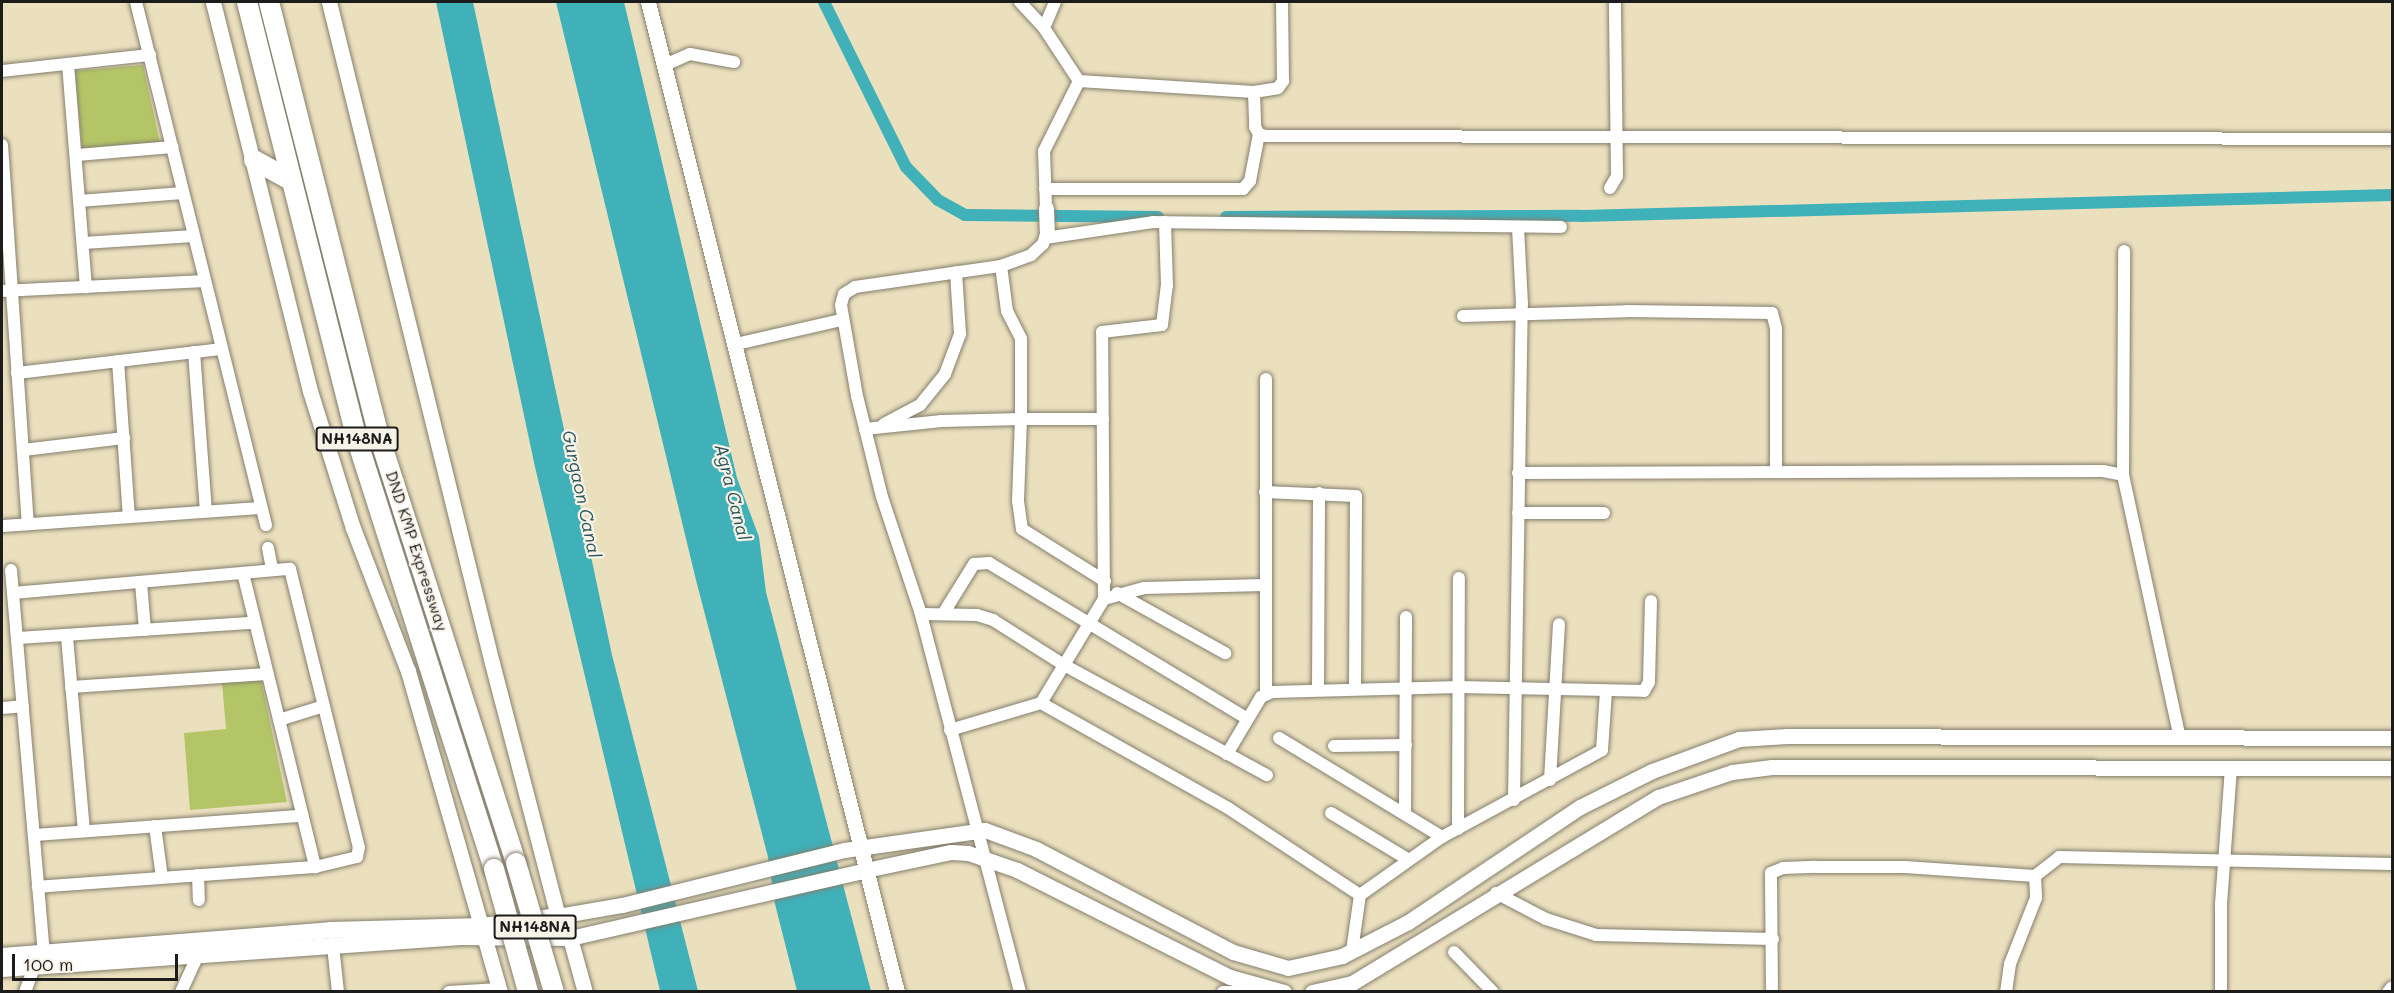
<!DOCTYPE html>
<style>
body{margin:0}
#map{position:relative;width:2394px;height:993px;overflow:hidden;background:#ebe0be;font-family:Mali,sans-serif}
div>[style]{position:absolute}
.green>*{inset:0;background:#b4c568}
.water>*{inset:0;background:#40b0b9}
.canal>*{height:12px;margin:-6px;padding:0 6px;transform-origin:6px;border-radius:6px;background:#40b0b9}
.roads{filter:drop-shadow(0 0 2px #847e6d) drop-shadow(0 0 2px #847e6d)}
.minor>*{height:12px;margin:-6px;padding:0 6px;transform-origin:6px;border-radius:6px;background:#fff}
.tertiary>*{height:15px;margin:-7.5px;padding:0 7.5px;transform-origin:7.5px;border-radius:7.5px;background:#fff}
.secondary>*{height:16px;margin:-8px;padding:0 8px;transform-origin:8px;border-radius:8px;background:#fff}
.trunk>*{height:20px;margin:-10px;padding:0 10px;transform-origin:10px;border-radius:10px;background:#fff}
.bridges{filter:drop-shadow(0 0 2px #847e6d) drop-shadow(0 0 2px #847e6d)}
.trunk-bridge>*{height:20px;margin:-10px;padding:0 10px;transform-origin:10px;border-radius:10px;background:#fff}
span{translate:-50% -50%;white-space:nowrap;text-align:center;line-height:1.15;-webkit-text-stroke:4.5px #f7f3e8;paint-order:stroke}
.shield-label span{padding:2px 4px;background:#f7f3e8;border:2px solid;border-radius:4px;-webkit-text-stroke-width:0}
.shield-label{font-size:15px;color:#1c1c1c;font-weight:700}
.street-label{font-size:16px;color:#1c1c1c}
.water-label{font-size:18px;color:#2a575b;font-style:italic}
.frame{position:absolute;inset:0;border:3px solid #1c1c1c;pointer-events:none}
.scale{position:absolute;left:12px;top:954px;width:166px;height:27px;box-sizing:border-box;border:3px solid #1c1c1c;border-top:0;padding-left:8px;font-size:18px;line-height:21px;white-space:nowrap;color:#1c1c1c;-webkit-text-stroke:4px #f7f3e8;paint-order:stroke}
</style>
<div id="map">
<div class="green">
<div style="clip-path:polygon(143px 65px,160px 143px,82px 149px,75px 71px)"></div>
<div style="clip-path:polygon(261px 680px,287px 802px,190px 810px,184px 733px,226px 729px,222px 683px)"></div>
</div>
<div class="water">
<div style="clip-path:polygon(436px 2px,473px 2px,612px 655px,698px 991px,660px 991px,535px 467px)"></div>
<div style="clip-path:polygon(556px 2px,624px 2px,737px 478px,759px 537px,766px 592px,871px 991px,797px 991px,775px 904px,768px 857px,696px 580px)"></div>
</div>
<div class="canal">
<div style="left:824px;top:2px;width:184px;rotate:63.6deg"></div>
<div style="left:906px;top:167px;width:46px;rotate:45.9deg"></div>
<div style="left:938px;top:200px;width:31px;rotate:29deg"></div>
<div style="left:965px;top:215px;width:193px;rotate:0.6deg"></div>
<div style="left:1226px;top:217px;width:355px;rotate:-0.2deg"></div>
<div style="left:1581px;top:216px;width:811px;rotate:-1.48deg"></div>
</div>
<div class="roads">
<div class="minor">
<div style="left:136px;top:2px;width:539px;rotate:76.04deg"></div>
<div style="left:1020px;top:2px;width:35px;rotate:47deg"></div>
<div style="left:1044px;top:28px;width:64px;rotate:56.6deg"></div>
<div style="left:1044px;top:28px;width:28px;rotate:-67deg"></div>
<div style="left:68px;top:64px;width:224px;rotate:85.4deg"></div>
<div style="left:665px;top:65px;width:27px;rotate:-24deg"></div>
<div style="left:690px;top:54px;width:45px;rotate:10.3deg"></div>
<div style="left:2px;top:71px;width:149px;rotate:-6.2deg"></div>
<div style="left:1254px;top:92px;width:35px;rotate:88deg"></div>
<div style="left:1255px;top:127px;width:8px;rotate:60deg"></div>
<div style="left:1259px;top:134px;width:7px;rotate:16deg"></div>
<div style="left:1266px;top:136px;width:1126px;rotate:0.15deg"></div>
<div style="left:2px;top:145px;width:380px;rotate:86.1deg"></div>
<div style="left:77px;top:155px;width:96px;rotate:-4.8deg"></div>
<div style="left:1610px;top:188px;width:14px;rotate:-60deg"></div>
<div style="left:1617px;top:176px;width:174px;rotate:-90.7deg"></div>
<div style="left:1045px;top:189px;width:198px"></div>
<div style="left:1243px;top:189px;width:11px;rotate:-49deg"></div>
<div style="left:1250px;top:181px;width:48px;rotate:-79.2deg"></div>
<div style="left:79px;top:201px;width:104px;rotate:-4.4deg"></div>
<div style="left:1046px;top:208px;width:57px;rotate:-92deg"></div>
<div style="left:1044px;top:151px;width:78px;rotate:-63.4deg"></div>
<div style="left:1079px;top:81px;width:175px;rotate:3.6deg"></div>
<div style="left:1254px;top:92px;width:24px;rotate:-9deg"></div>
<div style="left:1278px;top:88px;width:9px;rotate:-54deg"></div>
<div style="left:1283px;top:81px;width:79px;rotate:-90.7deg"></div>
<div style="left:1045px;top:238px;width:109px;rotate:-8.4deg"></div>
<div style="left:1153px;top:222px;width:408px;rotate:0.7deg"></div>
<div style="left:83px;top:243px;width:111px;rotate:-3.6deg"></div>
<div style="left:1001px;top:266px;width:45px;rotate:82.4deg"></div>
<div style="left:1007px;top:311px;width:31px;rotate:63deg"></div>
<div style="left:1021px;top:339px;width:80px;rotate:90deg"></div>
<div style="left:1021px;top:419px;width:82px"></div>
<div style="left:2px;top:291px;width:203px;rotate:-2.8deg"></div>
<div style="left:1463px;top:316px;width:164px;rotate:-1.7deg"></div>
<div style="left:1627px;top:311px;width:145px;rotate:0.8deg"></div>
<div style="left:1772px;top:313px;width:16px;rotate:75deg"></div>
<div style="left:1776px;top:328px;width:144px;rotate:90deg"></div>
<div style="left:736px;top:344px;width:108px;rotate:-12.9deg"></div>
<div style="left:194px;top:352px;width:160px;rotate:85.7deg"></div>
<div style="left:118px;top:361px;width:156px;rotate:86deg"></div>
<div style="left:17px;top:373px;width:205px;rotate:-6.7deg"></div>
<div style="left:1266px;top:379px;width:314px;rotate:90deg"></div>
<div style="left:884px;top:424px;width:41px;rotate:-27.8deg"></div>
<div style="left:920px;top:405px;width:40px;rotate:-51deg"></div>
<div style="left:945px;top:374px;width:43px;rotate:-69.4deg"></div>
<div style="left:960px;top:334px;width:62px;rotate:-93.7deg"></div>
<div style="left:865px;top:429px;width:77px;rotate:-5.9deg"></div>
<div style="left:942px;top:421px;width:79px;rotate:-1.5deg"></div>
<div style="left:1021px;top:419px;width:82px;rotate:92.1deg"></div>
<div style="left:1018px;top:501px;width:28px;rotate:82deg"></div>
<div style="left:1022px;top:529px;width:98px;rotate:32.1deg"></div>
<div style="left:23px;top:450px;width:102px;rotate:-6.8deg"></div>
<div style="left:1518px;top:473px;width:585px;rotate:-0.2deg"></div>
<div style="left:2103px;top:471px;width:20px;rotate:11deg"></div>
<div style="left:2123px;top:475px;width:269px;rotate:77.8deg"></div>
<div style="left:2123px;top:475px;width:224px;rotate:-89.7deg"></div>
<div style="left:1265px;top:492px;width:91px;rotate:2.5deg"></div>
<div style="left:1356px;top:496px;width:193px;rotate:90.3deg"></div>
<div style="left:1518px;top:513px;width:86px"></div>
<div style="left:2px;top:526px;width:259px;rotate:-4deg"></div>
<div style="left:268px;top:548px;width:20px;rotate:79deg"></div>
<div style="left:11px;top:570px;width:384px;rotate:85.1deg"></div>
<div style="left:243px;top:573px;width:303px;rotate:76.2deg"></div>
<div style="left:141px;top:583px;width:47px;rotate:85.1deg"></div>
<div style="left:13px;top:593px;width:278px;rotate:-5deg"></div>
<div style="left:290px;top:569px;width:286px;rotate:76.1deg"></div>
<div style="left:359px;top:847px;width:10px;rotate:101deg"></div>
<div style="left:357px;top:857px;width:43px;rotate:166.6deg"></div>
<div style="left:315px;top:867px;width:278px;rotate:175.9deg"></div>
<div style="left:1117px;top:593px;width:124px;rotate:29.1deg"></div>
<div style="left:1104px;top:599px;width:41px;rotate:-15.4deg"></div>
<div style="left:1144px;top:588px;width:120px;rotate:-1.4deg"></div>
<div style="left:921px;top:614px;width:56px;rotate:1deg"></div>
<div style="left:977px;top:615px;width:17px;rotate:17deg"></div>
<div style="left:993px;top:620px;width:84px;rotate:32.4deg"></div>
<div style="left:1064px;top:665px;width:231px;rotate:28.5deg"></div>
<div style="left:943px;top:614px;width:59px;rotate:-58.2deg"></div>
<div style="left:974px;top:564px;width:15px;rotate:-4deg"></div>
<div style="left:989px;top:563px;width:300px;rotate:31.1deg"></div>
<div style="left:67px;top:637px;width:195px;rotate:85deg"></div>
<div style="left:18px;top:638px;width:235px;rotate:-3.7deg"></div>
<div style="left:71px;top:687px;width:196px;rotate:-3.8deg"></div>
<div style="left:1318px;top:690px;width:197px;rotate:-89.7deg"></div>
<div style="left:1041px;top:703px;width:214px;rotate:29.3deg"></div>
<div style="left:1228px;top:808px;width:158px;rotate:33.4deg"></div>
<div style="left:2px;top:708px;width:21px;rotate:-5deg"></div>
<div style="left:279px;top:720px;width:47px;rotate:-17.3deg"></div>
<div style="left:950px;top:730px;width:95px;rotate:-16.5deg"></div>
<div style="left:1041px;top:703px;width:122px;rotate:-58.8deg"></div>
<div style="left:1104px;top:599px;width:267px;rotate:-90.4deg"></div>
<div style="left:1102px;top:332px;width:60px;rotate:-6.7deg"></div>
<div style="left:1162px;top:325px;width:39px;rotate:-83deg"></div>
<div style="left:1167px;top:286px;width:64px;rotate:-91.8deg"></div>
<div style="left:1279px;top:738px;width:191px;rotate:31.3deg"></div>
<div style="left:1334px;top:746px;width:72px;rotate:-0.8deg"></div>
<div style="left:1227px;top:754px;width:66px;rotate:-59.2deg"></div>
<div style="left:1261px;top:697px;width:12px;rotate:-24deg"></div>
<div style="left:1272px;top:692px;width:187px;rotate:-1.5deg"></div>
<div style="left:1459px;top:687px;width:185px;rotate:1.2deg"></div>
<div style="left:1644px;top:691px;width:10px;rotate:-61deg"></div>
<div style="left:1649px;top:682px;width:81px;rotate:-88.6deg"></div>
<div style="left:1550px;top:780px;width:156px;rotate:-86.7deg"></div>
<div style="left:1514px;top:800px;width:496px;rotate:-89.1deg"></div>
<div style="left:1522px;top:304px;width:77px;rotate:-93deg"></div>
<div style="left:1405px;top:812px;width:195px;rotate:-89.7deg"></div>
<div style="left:1331px;top:813px;width:91px;rotate:31.1deg"></div>
<div style="left:155px;top:826px;width:52px;rotate:82.3deg"></div>
<div style="left:1458px;top:829px;width:251px;rotate:-89.8deg"></div>
<div style="left:34px;top:835px;width:269px;rotate:-4.1deg"></div>
<div style="left:198px;top:875px;width:25px;rotate:88deg"></div>
<div style="left:2035px;top:876px;width:31px;rotate:-38deg"></div>
<div style="left:2059px;top:857px;width:333px;rotate:1.2deg"></div>
<div style="left:1496px;top:893px;width:56px;rotate:27.5deg"></div>
<div style="left:1546px;top:919px;width:52px;rotate:17.7deg"></div>
<div style="left:1596px;top:935px;width:177px;rotate:1.3deg"></div>
<div style="left:333px;top:946px;width:46px;rotate:83.8deg"></div>
<div style="left:1352px;top:951px;width:57px;rotate:-81.9deg"></div>
<div style="left:1360px;top:895px;width:100px;rotate:-35.3deg"></div>
<div style="left:1442px;top:837px;width:182px;rotate:-28.5deg"></div>
<div style="left:1602px;top:750px;width:59px;rotate:-86.1deg"></div>
<div style="left:1454px;top:952px;width:56px;rotate:45.7deg"></div>
<div style="left:25px;top:992px;width:27px;rotate:-70deg"></div>
<div style="left:181px;top:992px;width:41px;rotate:-65.3deg"></div>
<div style="left:449px;top:992px;width:50px;rotate:-3.4deg"></div>
<div style="left:1020px;top:992px;width:391px;rotate:-104.7deg"></div>
<div style="left:921px;top:614px;width:123px;rotate:-108.4deg"></div>
<div style="left:882px;top:497px;width:104px;rotate:-103.9deg"></div>
<div style="left:857px;top:396px;width:92px;rotate:-100deg"></div>
<div style="left:841px;top:305px;width:11px;rotate:-75deg"></div>
<div style="left:844px;top:294px;width:13px;rotate:-32deg"></div>
<div style="left:855px;top:287px;width:148px;rotate:-8.2deg"></div>
<div style="left:1001px;top:266px;width:32px;rotate:-20deg"></div>
<div style="left:1031px;top:255px;width:16px;rotate:-43deg"></div>
<div style="left:1043px;top:244px;width:14px;rotate:-73deg"></div>
<div style="left:1223px;top:992px;width:21px"></div>
<div style="left:1772px;top:992px;width:119px;rotate:-90.5deg"></div>
<div style="left:1771px;top:873px;width:13px;rotate:-23deg"></div>
<div style="left:1783px;top:868px;width:33px;rotate:-2deg"></div>
<div style="left:1816px;top:867px;width:89px"></div>
<div style="left:1905px;top:867px;width:130px;rotate:4deg"></div>
<div style="left:2035px;top:876px;width:22px;rotate:87deg"></div>
<div style="left:2036px;top:898px;width:71px;rotate:111.5deg"></div>
<div style="left:2010px;top:964px;width:28px;rotate:98deg"></div>
<div style="left:2221px;top:992px;width:88px;rotate:-90deg"></div>
<div style="left:2221px;top:904px;width:135px;rotate:-85.8deg"></div>
<div style="left:2388px;top:992px;width:6px;rotate:-51deg"></div>
</div>
<div class="tertiary">
<div style="left:213px;top:2px;width:401px;rotate:76deg"></div>
<div style="left:310px;top:391px;width:144px;rotate:72.6deg"></div>
<div style="left:353px;top:528px;width:153px;rotate:69deg"></div>
<div style="left:408px;top:671px;width:334px;rotate:74deg"></div>
<div style="left:329px;top:2px;width:681px;rotate:76.15deg"></div>
<div style="left:492px;top:663px;width:261px;rotate:75.4deg"></div>
<div style="left:558px;top:916px;width:25px;rotate:61deg"></div>
<div style="left:570px;top:938px;width:56px;rotate:74.5deg"></div>
<div style="left:648px;top:2px;width:1021px;rotate:75.88deg"></div>
<div style="left:1046px;top:208px;width:23px;rotate:88deg"></div>
<div style="left:558px;top:916px;width:65px;rotate:-9.8deg"></div>
<div style="left:622px;top:905px;width:229px;rotate:-13.9deg"></div>
<div style="left:844px;top:850px;width:142px;rotate:-8.1deg"></div>
<div style="left:985px;top:830px;width:54px;rotate:20.4deg"></div>
<div style="left:1036px;top:849px;width:222px;rotate:27.6deg"></div>
<div style="left:1233px;top:952px;width:57px;rotate:16.2deg"></div>
<div style="left:1288px;top:968px;width:55px;rotate:-12.5deg"></div>
<div style="left:1342px;top:956px;width:74px;rotate:-27.3deg"></div>
<div style="left:1408px;top:922px;width:207px;rotate:-33.8deg"></div>
<div style="left:1580px;top:807px;width:80px;rotate:-26.6deg"></div>
<div style="left:1652px;top:771px;width:93px;rotate:-20.2deg"></div>
<div style="left:1739px;top:739px;width:48px;rotate:-3.6deg"></div>
<div style="left:1787px;top:736px;width:605px;rotate:0.19deg"></div>
<div style="left:570px;top:938px;width:304px;rotate:-12.9deg"></div>
<div style="left:866px;top:870px;width:87px;rotate:-12deg"></div>
<div style="left:951px;top:852px;width:17px;rotate:3deg"></div>
<div style="left:968px;top:853px;width:52px;rotate:19.1deg"></div>
<div style="left:1017px;top:870px;width:238px;rotate:26.7deg"></div>
<div style="left:1230px;top:977px;width:56px;rotate:15.5deg"></div>
<div style="left:1312px;top:992px;width:41px;rotate:-12.7deg"></div>
<div style="left:1352px;top:983px;width:358px;rotate:-31.3deg"></div>
<div style="left:1658px;top:797px;width:78px;rotate:-18.7deg"></div>
<div style="left:1732px;top:772px;width:40px;rotate:-7.1deg"></div>
<div style="left:1772px;top:767px;width:620px;rotate:0.09deg"></div>
</div>
<div class="secondary">
<div style="left:2px;top:956px;width:329px;rotate:-4.5deg"></div>
<div style="left:330px;top:930px;width:152px;rotate:-1.5deg"></div>
<div style="left:482px;top:926px;width:77px;rotate:-7.5deg"></div>
<div style="left:2px;top:969px;width:460px;rotate:-4deg"></div>
<div style="left:461px;top:937px;width:109px;rotate:0.5deg"></div>
</div>
<div class="trunk">
<div style="left:247px;top:2px;width:452px;rotate:75.9deg"></div>
<div style="left:357px;top:440px;width:450px;rotate:72.3deg"></div>
<div style="left:269px;top:2px;width:445px;rotate:75.8deg"></div>
<div style="left:378px;top:433px;width:452px;rotate:72.2deg"></div>
<div style="left:254px;top:160px;width:43px;rotate:28.9deg"></div>
</div>
</div>
<div class="bridges">
<div class="trunk-bridge">
<div style="left:516px;top:863px;width:134px;rotate:73.6deg"></div>
<div style="left:494px;top:869px;width:128px;rotate:74.5deg"></div>
</div>
</div>
<div class="shield-label">
<span style="left:357px;top:439px">NH148NA</span>
<span style="left:535px;top:927px">NH148NA</span>
</div>
<div class="street-label">
<span style="left:417px;top:551px;rotate:72deg">DND KMP Expressway</span>
</div>
<div class="water-label">
<span style="left:733px;top:492px;rotate:76deg">Agra Canal</span>
<span style="left:582px;top:494px;rotate:78deg">Gurgaon Canal</span>
</div>
<div class="frame"></div>
<div class="scale">100 m</div>
</div>
